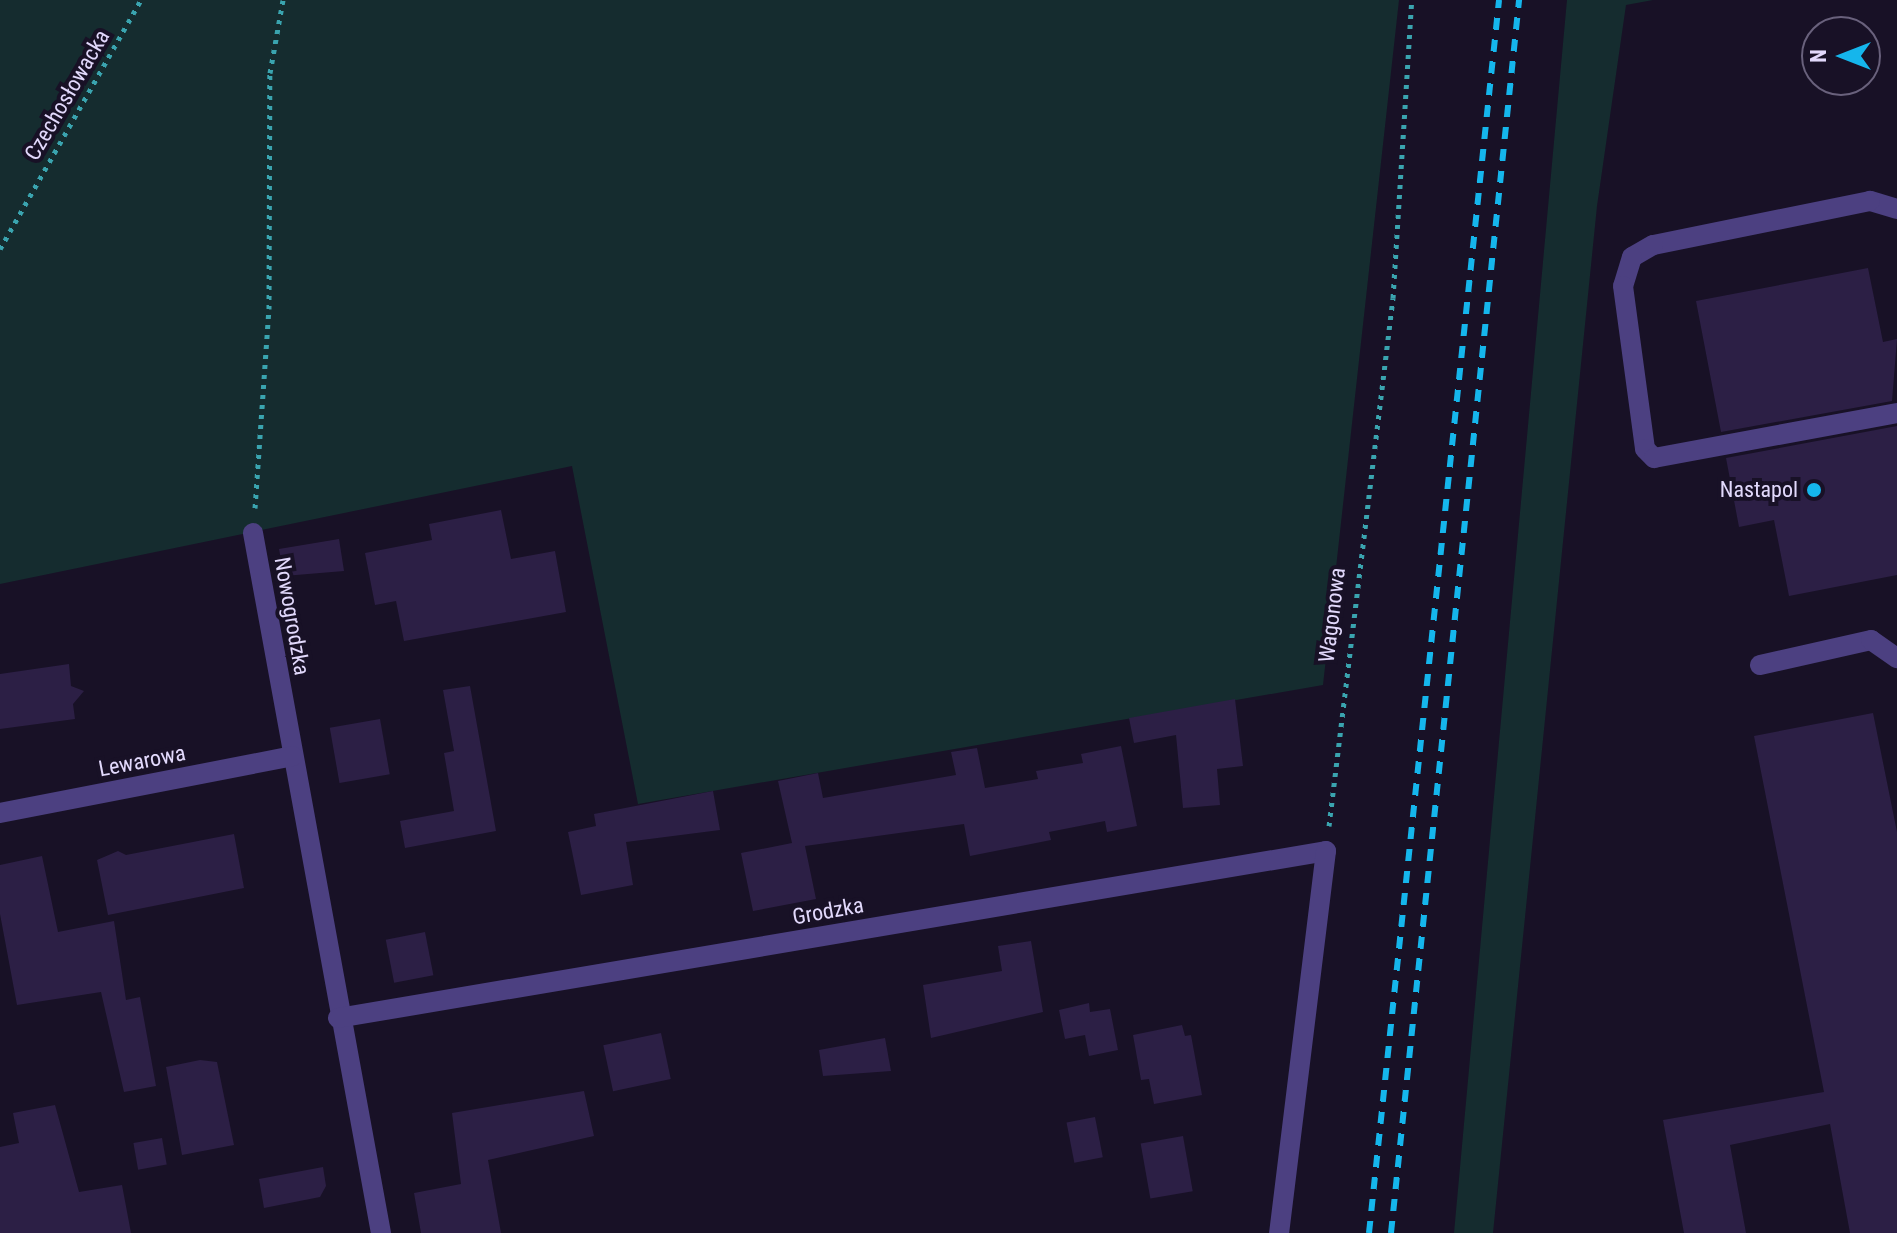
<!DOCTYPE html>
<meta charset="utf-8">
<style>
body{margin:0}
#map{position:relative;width:1897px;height:1233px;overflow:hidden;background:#181126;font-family:"Roboto Condensed",sans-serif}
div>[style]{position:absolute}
.green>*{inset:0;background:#152c2f}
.building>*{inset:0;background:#2c1f45;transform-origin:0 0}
.path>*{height:5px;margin-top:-2.5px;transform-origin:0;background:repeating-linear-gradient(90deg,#3aa4af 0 4px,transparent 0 10px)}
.minor>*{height:20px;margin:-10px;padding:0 10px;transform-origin:10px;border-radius:10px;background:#4c4081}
.rail>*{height:6px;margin-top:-3px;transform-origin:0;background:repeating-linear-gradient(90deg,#15b6ec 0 12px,transparent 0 22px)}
.dots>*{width:22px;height:22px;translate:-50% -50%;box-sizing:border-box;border:4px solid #181126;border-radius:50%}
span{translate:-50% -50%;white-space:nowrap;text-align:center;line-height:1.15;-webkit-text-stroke:8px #181126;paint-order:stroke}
.street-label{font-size:22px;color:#e2d9fc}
.poi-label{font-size:22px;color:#e2d9fc}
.right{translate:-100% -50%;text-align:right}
.north{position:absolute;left:1801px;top:16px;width:80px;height:80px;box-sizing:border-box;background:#181126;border:2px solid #69617c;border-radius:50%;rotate:270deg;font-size:22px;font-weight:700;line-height:32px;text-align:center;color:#e2d9fc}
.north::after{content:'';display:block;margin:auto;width:28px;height:36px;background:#15b6ec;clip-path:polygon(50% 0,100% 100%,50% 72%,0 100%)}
</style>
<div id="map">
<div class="green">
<div style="clip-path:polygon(0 0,1399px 0,1323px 685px,638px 804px,572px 466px,0 584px)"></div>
<div style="clip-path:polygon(1567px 0,1653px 0,1626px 5px,1597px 206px,1493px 1233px,1454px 1233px)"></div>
</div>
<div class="building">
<div style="clip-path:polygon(1868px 268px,1883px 342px,1897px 339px,1892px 401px,1721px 432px,1696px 301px)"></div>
<div style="clip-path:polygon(1897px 426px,1897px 575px,1789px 596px,1774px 520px,1739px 527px,1726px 458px)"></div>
<div style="clip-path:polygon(501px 510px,511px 559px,555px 551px,566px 612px,404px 641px,396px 601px,375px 605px,365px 553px,432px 540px,429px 524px)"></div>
<div style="clip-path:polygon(339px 539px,344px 571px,284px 576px,279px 549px)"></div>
<div style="clip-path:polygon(69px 664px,71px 686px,84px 691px,73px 704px,75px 719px,0 729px,0 674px)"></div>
<div style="clip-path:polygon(470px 686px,496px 831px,405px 848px,400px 821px,454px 811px,444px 753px,454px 751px,443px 690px)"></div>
<div style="clip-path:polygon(1235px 699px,1243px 766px,1217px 769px,1220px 805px,1183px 808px,1176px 735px,1134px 743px,1129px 718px)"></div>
<div style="clip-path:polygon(1873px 713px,1897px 832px,1897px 1233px,1850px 1233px,1830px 1124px,1730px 1145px,1746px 1233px,1684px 1233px,1663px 1120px,1824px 1092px,1754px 736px)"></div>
<div style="left:380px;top:719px;width:56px;height:51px;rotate:80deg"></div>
<div style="clip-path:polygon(1121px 746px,1137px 826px,1107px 832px,1105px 821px,1049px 832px,1051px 840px,970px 856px,964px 824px,805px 846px,816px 899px,753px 911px,741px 853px,792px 843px,778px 781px,818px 773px,823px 798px,956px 775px,951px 752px,977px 748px,985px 788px,1038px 779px,1036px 771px,1083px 763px,1081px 754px)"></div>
<div style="clip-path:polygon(713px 791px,720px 830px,626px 842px,633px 885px,581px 895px,568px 832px,596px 826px,594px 814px)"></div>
<div style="clip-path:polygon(234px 834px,244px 888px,108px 915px,97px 860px,118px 851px,126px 855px)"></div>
<div style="clip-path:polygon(42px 856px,58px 932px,114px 921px,126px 1000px,140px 997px,156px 1086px,124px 1092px,101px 992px,17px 1005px,0 914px,0 865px)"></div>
<div style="left:425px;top:932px;width:44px;height:40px;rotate:79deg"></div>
<div style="clip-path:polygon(1031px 941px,1043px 1012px,931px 1038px,923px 985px,1002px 971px,998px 946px)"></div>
<div style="clip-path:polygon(1089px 1003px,1090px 1012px,1110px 1009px,1118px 1050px,1089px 1056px,1085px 1035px,1065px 1039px,1059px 1010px)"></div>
<div style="clip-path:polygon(1182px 1025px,1185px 1036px,1191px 1035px,1202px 1095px,1154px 1104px,1149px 1079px,1141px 1080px,1133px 1035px)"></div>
<div style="left:661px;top:1033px;width:47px;height:59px;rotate:78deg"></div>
<div style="clip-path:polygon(885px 1038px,891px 1071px,823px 1076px,819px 1050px)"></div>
<div style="clip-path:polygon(200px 1060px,217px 1062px,234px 1145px,182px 1155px,166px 1067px)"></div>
<div style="clip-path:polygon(584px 1091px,594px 1136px,488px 1160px,501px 1233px,421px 1233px,414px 1193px,461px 1184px,452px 1113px)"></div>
<div style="clip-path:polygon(55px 1105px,79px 1192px,122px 1185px,131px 1233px,0 1233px,0 1147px,19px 1143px,13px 1113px)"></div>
<div style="left:1095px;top:1117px;width:41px;height:29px;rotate:79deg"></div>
<div style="left:1183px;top:1136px;width:56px;height:43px;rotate:80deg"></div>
<div style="left:162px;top:1138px;width:27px;height:29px;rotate:80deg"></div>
<div style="clip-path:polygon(323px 1167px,326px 1186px,320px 1197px,264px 1208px,259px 1179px)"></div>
</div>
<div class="path">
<div style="left:0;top:249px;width:286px;rotate:-60.5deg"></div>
<div style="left:255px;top:508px;width:199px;rotate:-86deg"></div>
<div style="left:269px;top:309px;width:236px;rotate:-89.8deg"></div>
<div style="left:270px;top:73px;width:74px;rotate:-79.9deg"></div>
<div style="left:1329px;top:826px;width:532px;rotate:-83.09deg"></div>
<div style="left:1393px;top:298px;width:299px;rotate:-86.4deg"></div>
</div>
<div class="minor">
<div style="left:1897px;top:209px;width:28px;rotate:-163deg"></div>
<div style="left:1870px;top:201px;width:221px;rotate:168.5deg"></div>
<div style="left:1653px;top:245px;width:24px;rotate:150deg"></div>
<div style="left:1632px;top:257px;width:30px;rotate:107deg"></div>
<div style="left:1623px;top:286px;width:164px;rotate:82.3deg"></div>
<div style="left:1645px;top:449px;width:13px;rotate:45deg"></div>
<div style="left:1654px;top:458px;width:247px;rotate:-10.5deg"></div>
<div style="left:253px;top:533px;width:712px;rotate:79.64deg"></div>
<div style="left:1760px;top:665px;width:114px;rotate:-12.7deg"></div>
<div style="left:1871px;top:640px;width:32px;rotate:35deg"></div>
<div style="left:0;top:813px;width:298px;rotate:-11deg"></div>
<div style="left:338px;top:1018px;width:1002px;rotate:-9.59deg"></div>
<div style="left:1326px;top:851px;width:385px;rotate:97deg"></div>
</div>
<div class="rail">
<div style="left:1369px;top:1233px;width:1240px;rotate:-83.98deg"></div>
<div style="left:1391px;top:1233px;width:1240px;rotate:-84.07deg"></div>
</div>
<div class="dots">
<div style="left:1814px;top:490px;background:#15b6ec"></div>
</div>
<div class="street-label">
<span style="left:67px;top:95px;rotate:-60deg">Czechosłowacka</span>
<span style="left:1332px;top:615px;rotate:-83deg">Wagonowa</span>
<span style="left:292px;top:616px;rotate:80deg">Nowogrodzka</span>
<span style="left:142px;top:761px;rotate:-11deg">Lewarowa</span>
<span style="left:828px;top:911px;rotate:-10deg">Grodzka</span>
</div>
<div class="poi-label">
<span class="right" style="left:1798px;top:490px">Nastapol</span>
</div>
<div class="north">N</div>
</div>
